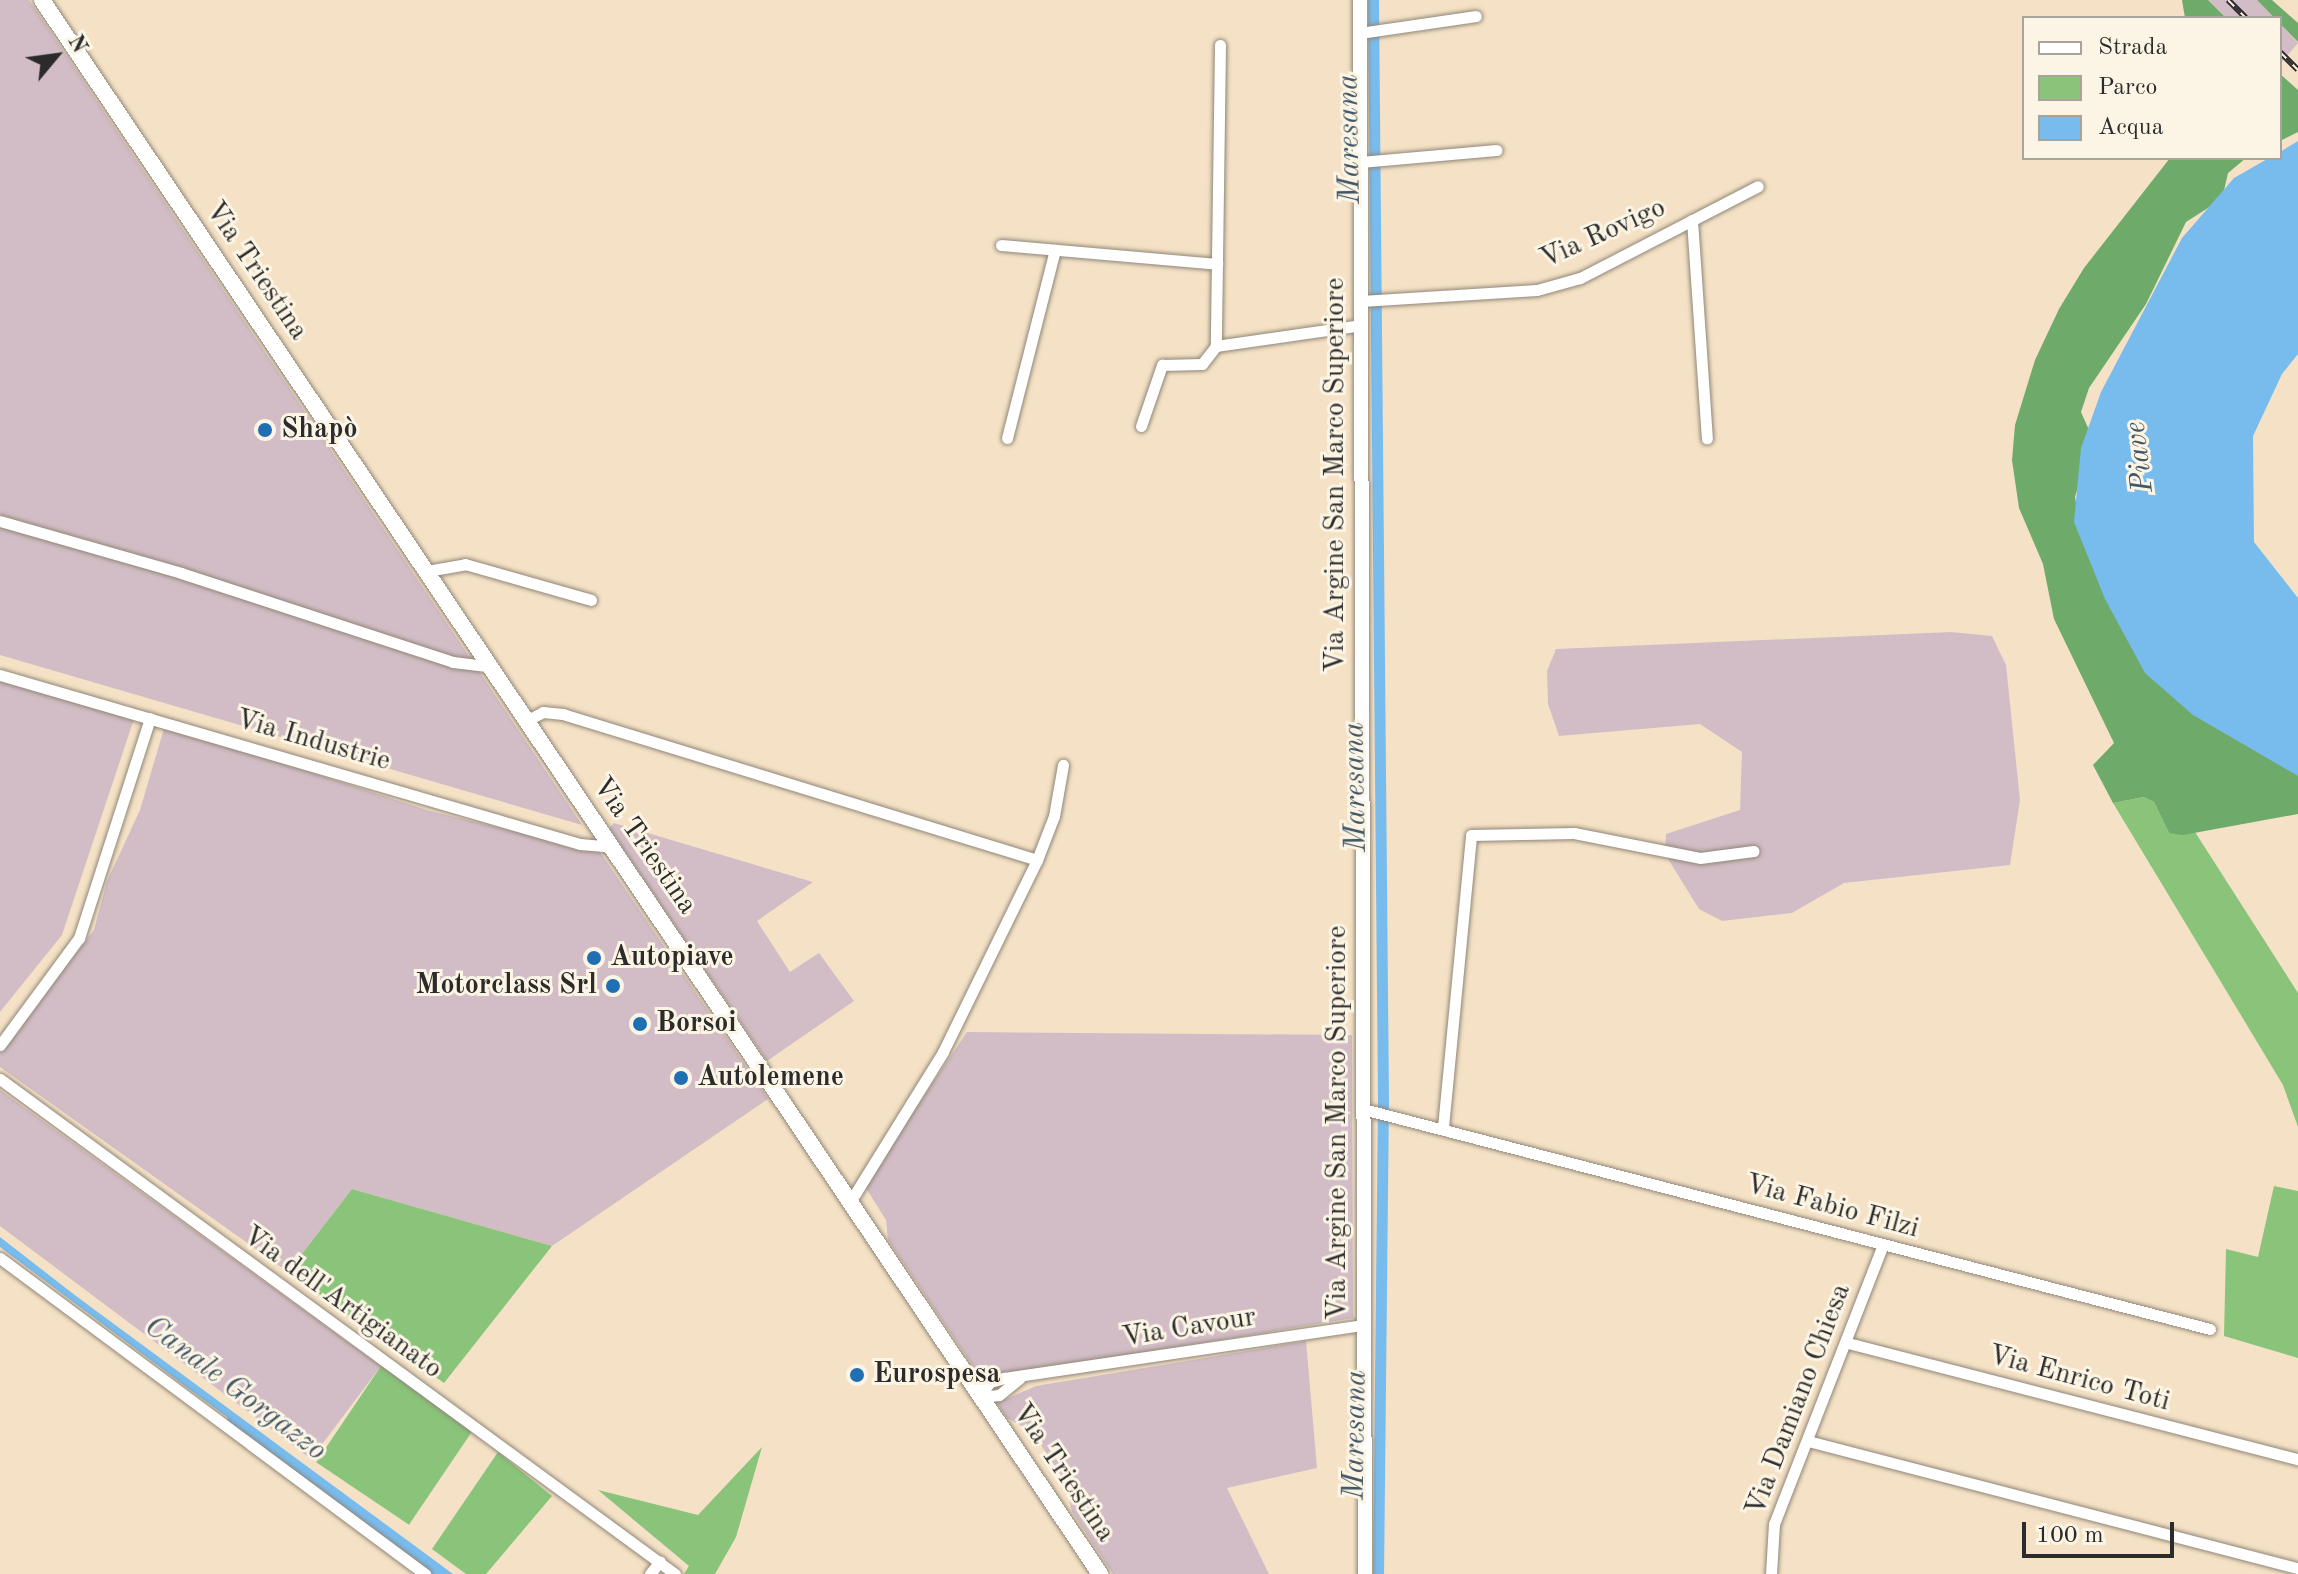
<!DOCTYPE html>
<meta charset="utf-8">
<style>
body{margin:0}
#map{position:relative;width:2298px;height:1574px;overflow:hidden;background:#f5e2c6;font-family:"Old Standard TT",serif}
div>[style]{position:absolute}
.industrial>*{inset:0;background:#d2bdc6}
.green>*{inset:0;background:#89c47a;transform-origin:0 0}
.forest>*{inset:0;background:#6eaa6a}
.water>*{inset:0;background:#78bcee}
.canal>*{height:11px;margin:-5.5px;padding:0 5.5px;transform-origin:5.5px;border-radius:5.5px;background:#78bcee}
.roads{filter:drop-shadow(0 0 2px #908678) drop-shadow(0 0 2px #908678)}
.minor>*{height:11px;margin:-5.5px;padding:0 5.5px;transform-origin:5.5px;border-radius:5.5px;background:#fff}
.tertiary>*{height:14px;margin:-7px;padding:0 7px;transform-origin:7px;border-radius:7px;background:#fff}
.secondary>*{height:16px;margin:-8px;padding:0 8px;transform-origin:8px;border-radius:8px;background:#fff}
.rail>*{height:6px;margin-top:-3px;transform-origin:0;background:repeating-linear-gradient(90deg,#fcf5e5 0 9px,#2b2b2b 0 18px);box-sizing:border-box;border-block:2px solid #2b2b2b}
.dots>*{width:22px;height:22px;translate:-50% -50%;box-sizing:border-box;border:4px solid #fcf5e5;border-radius:50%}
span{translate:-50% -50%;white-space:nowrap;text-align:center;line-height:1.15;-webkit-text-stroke:6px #fcf5e5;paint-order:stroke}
.street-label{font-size:28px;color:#2b2b2b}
.poi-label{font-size:28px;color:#2b2b2b;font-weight:700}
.left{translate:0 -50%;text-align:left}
.right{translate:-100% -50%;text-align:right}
.water-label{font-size:30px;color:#425666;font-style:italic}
.legend{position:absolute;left:2022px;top:16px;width:260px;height:144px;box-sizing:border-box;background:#fcf5e5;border:2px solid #a8a49b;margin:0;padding:10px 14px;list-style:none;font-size:24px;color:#2b2b2b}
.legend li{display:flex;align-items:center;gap:16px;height:40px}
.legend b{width:40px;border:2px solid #a8a49b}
.north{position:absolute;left:16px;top:16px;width:80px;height:80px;-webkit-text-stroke:6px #fcf5e5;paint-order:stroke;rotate:61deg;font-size:22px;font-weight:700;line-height:32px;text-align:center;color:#2b2b2b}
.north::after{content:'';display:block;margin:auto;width:28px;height:36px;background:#2b2b2b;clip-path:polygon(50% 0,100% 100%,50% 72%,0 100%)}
.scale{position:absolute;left:2022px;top:1522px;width:152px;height:36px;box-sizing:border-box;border:4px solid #2b2b2b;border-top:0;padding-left:10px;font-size:24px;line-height:28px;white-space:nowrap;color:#2b2b2b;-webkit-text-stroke:6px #fcf5e5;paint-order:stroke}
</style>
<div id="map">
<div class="industrial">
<div style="clip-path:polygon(0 0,29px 0,582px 825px,0 655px)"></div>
<div style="clip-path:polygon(2208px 0,2257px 0,2275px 18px,2226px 18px)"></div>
<div style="clip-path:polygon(2280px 23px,2298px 43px,2280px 64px)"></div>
<div style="clip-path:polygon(1951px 632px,1992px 636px,2006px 665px,2020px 800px,2010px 865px,1844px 883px,1792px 913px,1722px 921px,1699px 909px,1665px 854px,1666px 834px,1740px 810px,1742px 752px,1700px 724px,1559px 736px,1548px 704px,1547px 671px,1556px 649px)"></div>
<div style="clip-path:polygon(0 677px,135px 716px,62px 935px,0 1012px)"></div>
<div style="clip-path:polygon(165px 725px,430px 811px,600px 852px,768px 1099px,552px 1246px,352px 1189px,288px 1272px,0 1067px,0 1049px,94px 930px,107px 881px,140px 810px)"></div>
<div style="clip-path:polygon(614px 823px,813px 882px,757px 921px,790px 972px,819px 953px,854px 1001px,767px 1061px,609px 828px)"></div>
<div style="clip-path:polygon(967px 1032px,1352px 1035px,1353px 1318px,1033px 1371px,989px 1390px,888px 1240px,886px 1220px,864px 1185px)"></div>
<div style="clip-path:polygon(0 1090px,381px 1366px,311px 1459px,0 1226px)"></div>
<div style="clip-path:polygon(1306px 1341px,1317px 1468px,1227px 1488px,1269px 1574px,1113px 1574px,1072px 1512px,1066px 1485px,1033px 1432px,1007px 1418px,997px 1403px,1036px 1386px)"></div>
</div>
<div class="green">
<div style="clip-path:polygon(2144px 797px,2154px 802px,2169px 833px,2195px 832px,2298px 993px,2298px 1127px,2283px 1085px,2113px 803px)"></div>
<div style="clip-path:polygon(2274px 1186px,2298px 1191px,2298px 1358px,2224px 1336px,2226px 1249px,2258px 1257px)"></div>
<div style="clip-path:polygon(352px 1189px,552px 1246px,444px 1383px,288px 1272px)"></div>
<div style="left:381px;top:1366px;width:112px;height:116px;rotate:34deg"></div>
<div style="clip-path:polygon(762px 1447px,736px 1537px,715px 1574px,684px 1574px,689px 1566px,598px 1490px,698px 1515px)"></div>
<div style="clip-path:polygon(498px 1452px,552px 1496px,486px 1574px,466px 1574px,432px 1549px)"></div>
</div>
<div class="forest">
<div style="clip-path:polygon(2182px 0,2208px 0,2226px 18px,2185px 18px)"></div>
<div style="clip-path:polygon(2257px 0,2272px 0,2298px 23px,2298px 42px)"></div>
<div style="clip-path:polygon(2280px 74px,2298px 90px,2298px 132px,2280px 141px)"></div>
<div style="clip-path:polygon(2170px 158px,2246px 158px,2228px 173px,2222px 199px,2186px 222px,2146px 304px,2089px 388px,2081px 412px,2089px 430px,2088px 451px,2075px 497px,2080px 525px,2298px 763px,2298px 814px,2183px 835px,2169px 833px,2154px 802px,2144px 797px,2113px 803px,2093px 765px,2114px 743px,2054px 619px,2043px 564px,2019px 508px,2012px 460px,2015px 425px,2035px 360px,2059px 309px,2084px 268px)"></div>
</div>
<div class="water">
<div style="clip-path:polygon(2298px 141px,2298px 354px,2282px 374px,2253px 436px,2254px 542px,2298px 598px,2298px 776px,2193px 715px,2145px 673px,2105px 599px,2074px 522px,2081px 448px,2101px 392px,2182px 238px,2234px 178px,2269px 158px,2280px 158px,2280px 152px)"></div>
<div style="clip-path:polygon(0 1237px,76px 1296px,453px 1574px,440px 1574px,185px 1386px,0 1247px)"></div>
</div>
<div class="canal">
<div style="left:1373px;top:0;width:1099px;rotate:89.48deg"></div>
<div style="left:1383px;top:1099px;width:475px;rotate:90.6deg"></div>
<div style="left:232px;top:1420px;width:259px;rotate:36.5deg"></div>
</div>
<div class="roads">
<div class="minor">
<div style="left:1360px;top:33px;width:117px;rotate:-8.3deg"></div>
<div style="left:1220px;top:45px;width:301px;rotate:90.8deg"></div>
<div style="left:1216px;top:346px;width:147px;rotate:-8.2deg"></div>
<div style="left:1360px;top:162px;width:137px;rotate:-5deg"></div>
<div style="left:1692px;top:220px;width:219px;rotate:86.1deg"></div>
<div style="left:1001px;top:245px;width:217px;rotate:5deg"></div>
<div style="left:1361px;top:301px;width:176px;rotate:-3.6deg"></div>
<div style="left:1537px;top:290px;width:45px;rotate:-15.6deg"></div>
<div style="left:1580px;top:278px;width:200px;rotate:-27.3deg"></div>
<div style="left:1141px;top:426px;width:65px;rotate:-71deg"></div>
<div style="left:1162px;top:365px;width:40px;rotate:-1.4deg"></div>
<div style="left:1202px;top:364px;width:23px;rotate:-52deg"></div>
<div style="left:1007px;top:438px;width:194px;rotate:-75.7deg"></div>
<div style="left:0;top:521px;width:188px;rotate:16deg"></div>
<div style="left:181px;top:573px;width:286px;rotate:18.1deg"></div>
<div style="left:453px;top:662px;width:38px;rotate:7deg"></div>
<div style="left:427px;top:571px;width:39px;rotate:-10deg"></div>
<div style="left:465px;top:564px;width:131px;rotate:15.9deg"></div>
<div style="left:0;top:675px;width:604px;rotate:16.25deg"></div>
<div style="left:580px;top:844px;width:33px;rotate:5deg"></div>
<div style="left:526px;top:721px;width:19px;rotate:-28deg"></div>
<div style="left:543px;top:712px;width:20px;rotate:6deg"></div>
<div style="left:563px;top:714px;width:496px;rotate:17.1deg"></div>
<div style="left:1037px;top:860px;width:214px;rotate:116.1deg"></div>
<div style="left:943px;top:1052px;width:176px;rotate:121.8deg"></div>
<div style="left:1037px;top:860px;width:47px;rotate:-68.9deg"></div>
<div style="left:1054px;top:816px;width:52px;rotate:-80deg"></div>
<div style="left:0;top:1045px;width:133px;rotate:-53.6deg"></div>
<div style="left:79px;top:938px;width:231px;rotate:-72.1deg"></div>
<div style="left:0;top:1079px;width:837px;rotate:36.25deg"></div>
<div style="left:1363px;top:1109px;width:875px;rotate:14.56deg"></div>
<div style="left:1443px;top:1127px;width:293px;rotate:-84.5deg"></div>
<div style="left:1471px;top:835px;width:103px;rotate:-1.1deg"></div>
<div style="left:1574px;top:833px;width:128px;rotate:11.2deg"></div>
<div style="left:1700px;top:858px;width:54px;rotate:-7.4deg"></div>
<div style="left:0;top:1258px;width:530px;rotate:36.63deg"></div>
<div style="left:1848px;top:1343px;width:465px;rotate:14.5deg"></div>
<div style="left:979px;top:1397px;width:19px;rotate:-54deg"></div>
<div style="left:990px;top:1382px;width:15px;rotate:-16deg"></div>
<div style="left:1004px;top:1378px;width:365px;rotate:-8.4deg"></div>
<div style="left:979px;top:1397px;width:20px;rotate:-6deg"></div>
<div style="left:999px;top:1395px;width:27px;rotate:-39deg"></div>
<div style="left:1808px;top:1441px;width:505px;rotate:14.56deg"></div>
<div style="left:650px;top:1574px;width:16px;rotate:-52deg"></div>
<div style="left:1771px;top:1574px;width:50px;rotate:-86.6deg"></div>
<div style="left:1774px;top:1524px;width:300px;rotate:-68.7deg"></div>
</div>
<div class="tertiary">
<div style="left:1360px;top:0;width:1574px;rotate:89.82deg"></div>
</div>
<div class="secondary">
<div style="left:42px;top:0;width:1897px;rotate:56.09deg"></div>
</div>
</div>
<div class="rail">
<div style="left:2228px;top:0;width:25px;rotate:45deg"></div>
<div style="left:2280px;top:52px;width:25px;rotate:45deg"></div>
</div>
<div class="dots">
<div style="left:265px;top:430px;background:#1f6fb2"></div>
<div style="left:594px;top:958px;background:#1f6fb2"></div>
<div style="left:613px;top:986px;background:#1f6fb2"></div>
<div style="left:640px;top:1024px;background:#1f6fb2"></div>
<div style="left:681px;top:1078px;background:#1f6fb2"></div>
<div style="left:857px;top:1375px;background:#1f6fb2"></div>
</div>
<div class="street-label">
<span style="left:1603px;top:234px;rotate:-24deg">Via Rovigo</span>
<span style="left:256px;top:271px;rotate:56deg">Via Triestina</span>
<span style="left:1336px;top:475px;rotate:-90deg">Via Argine San Marco Superiore</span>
<span style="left:313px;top:741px;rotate:16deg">Via Industrie</span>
<span style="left:644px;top:846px;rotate:55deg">Via Triestina</span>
<span style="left:1338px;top:1123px;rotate:-90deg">Via Argine San Marco Superiore</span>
<span style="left:1832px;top:1207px;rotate:15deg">Via Fabio Filzi</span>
<span style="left:342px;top:1303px;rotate:36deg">Via dell'Artigianato</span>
<span style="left:1189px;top:1328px;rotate:-9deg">Via Cavour</span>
<span style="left:2079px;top:1379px;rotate:15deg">Via Enrico Toti</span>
<span style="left:1799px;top:1400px;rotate:-69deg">Via Damiano Chiesa</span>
<span style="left:1063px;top:1473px;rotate:56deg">Via Triestina</span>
</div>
<div class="poi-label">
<span class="left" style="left:281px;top:430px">Shapò</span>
<span class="left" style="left:610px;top:958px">Autopiave</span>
<span class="right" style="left:597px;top:986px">Motorclass Srl</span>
<span class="left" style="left:656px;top:1024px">Borsoi</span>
<span class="left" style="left:697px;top:1078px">Autolemene</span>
<span class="left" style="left:873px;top:1375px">Eurospesa</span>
</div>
<div class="water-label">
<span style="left:1350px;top:139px;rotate:-91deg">Maresana</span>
<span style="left:2140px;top:457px;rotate:-97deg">Piave</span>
<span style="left:1356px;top:787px;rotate:-91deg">Maresana</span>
<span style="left:235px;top:1389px;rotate:37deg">Canale Gorgazzo</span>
<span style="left:1356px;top:1435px;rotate:-89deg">Maresana</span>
</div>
<ul class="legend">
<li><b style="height:10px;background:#fff"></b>Strada</li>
<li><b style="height:22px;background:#89c47a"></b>Parco</li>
<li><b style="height:22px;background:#78bcee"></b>Acqua</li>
</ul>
<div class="north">N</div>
<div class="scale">100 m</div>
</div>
